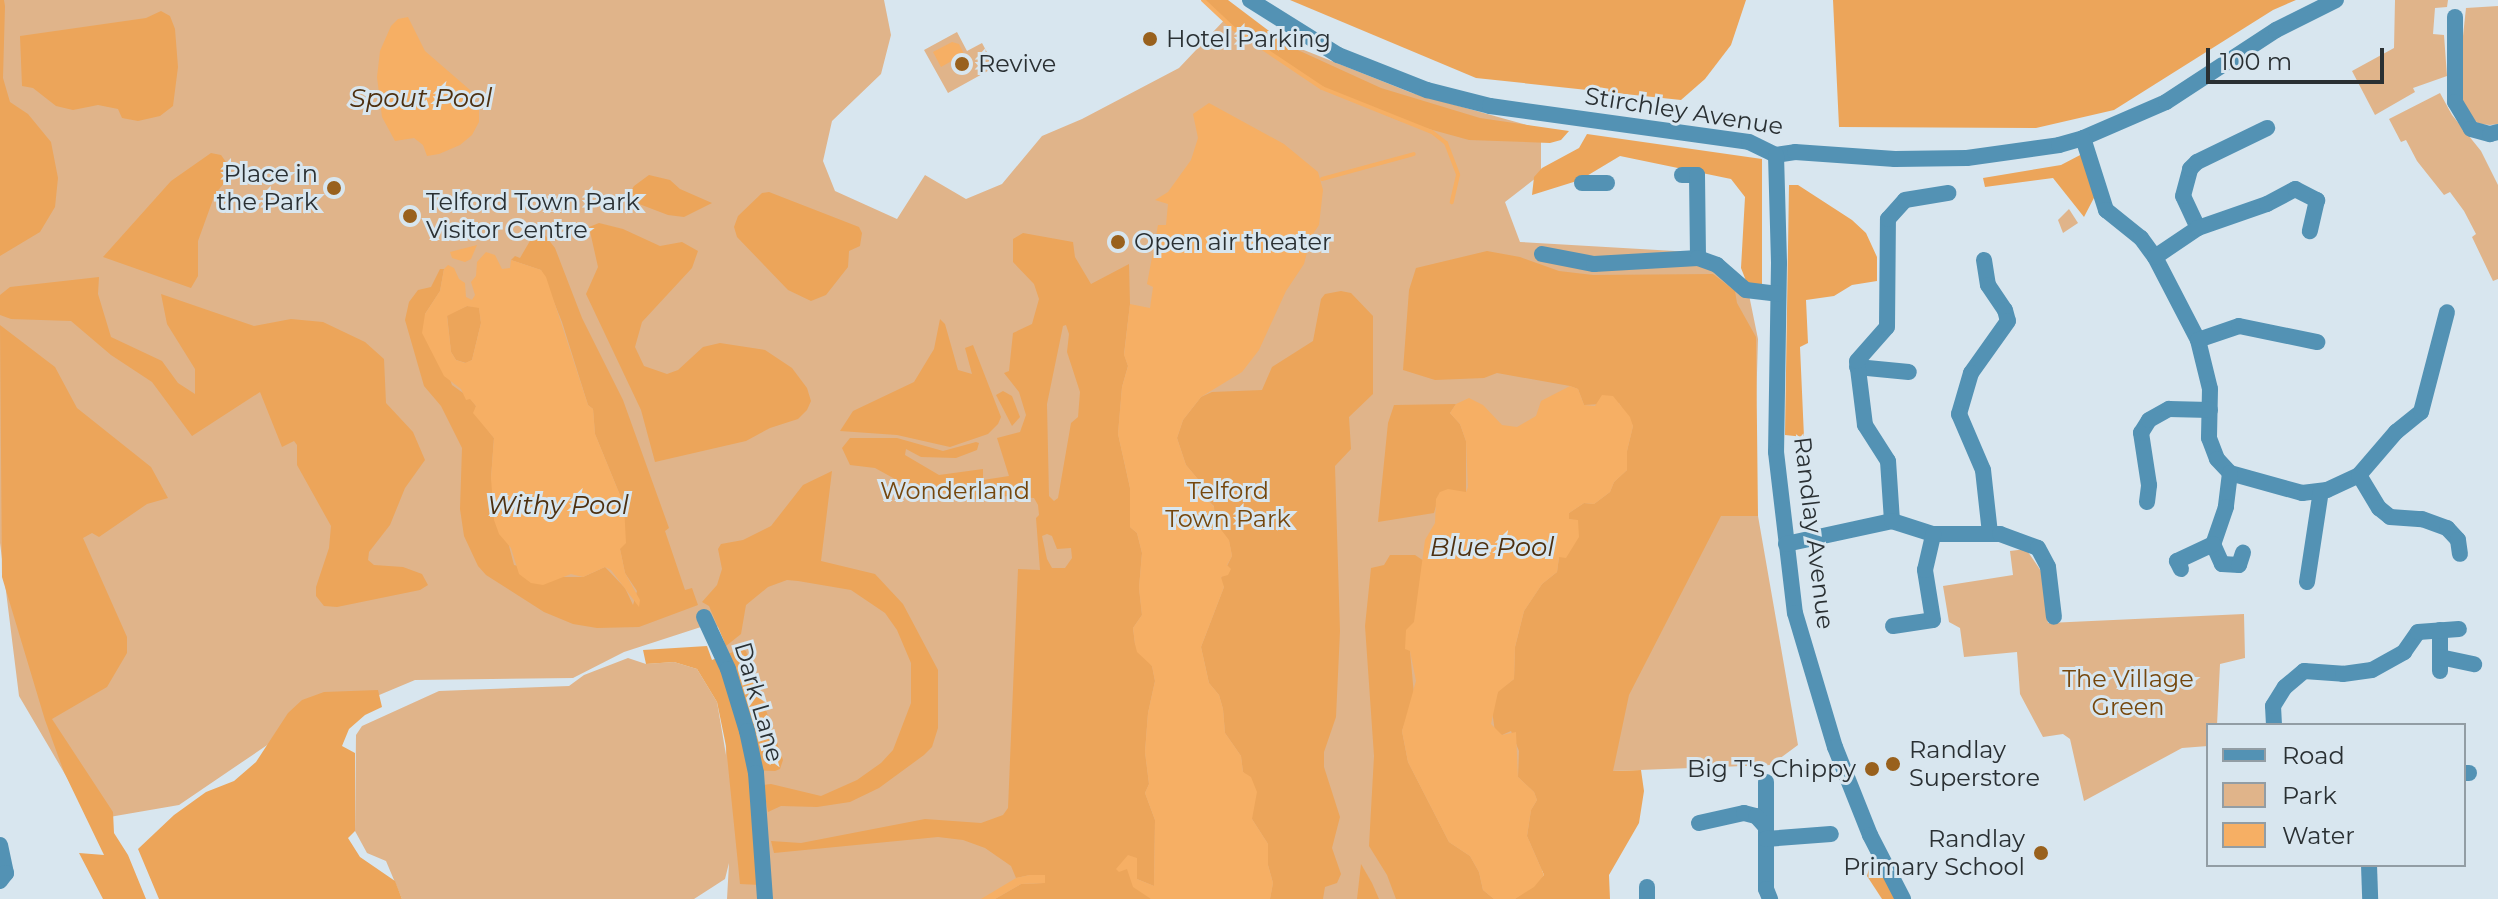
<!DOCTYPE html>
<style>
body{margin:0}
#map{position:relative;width:2498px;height:899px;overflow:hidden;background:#d8e6ef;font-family:Montserrat,sans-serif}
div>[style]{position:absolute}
.green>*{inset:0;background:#e0b48a}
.forest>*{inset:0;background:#eca55a}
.water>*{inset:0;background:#f6af64}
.stream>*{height:4px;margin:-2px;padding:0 2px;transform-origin:2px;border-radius:2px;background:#f6af64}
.minor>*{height:16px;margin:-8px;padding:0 8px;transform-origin:8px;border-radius:8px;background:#5392b4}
.dots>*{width:22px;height:22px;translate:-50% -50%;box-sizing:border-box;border:4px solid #d8e6ef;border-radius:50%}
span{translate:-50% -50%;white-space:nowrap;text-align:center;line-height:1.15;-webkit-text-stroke:6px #d8e6ef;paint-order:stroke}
.poi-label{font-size:24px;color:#2a3033}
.left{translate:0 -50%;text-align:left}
.right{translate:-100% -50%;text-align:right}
.street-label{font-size:24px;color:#2a3033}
.park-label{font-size:24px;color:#75470d}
.water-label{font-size:26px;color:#4d3010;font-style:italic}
.legend{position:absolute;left:2206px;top:723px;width:260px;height:144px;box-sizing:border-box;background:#d8e6ef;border:2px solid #929da4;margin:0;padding:10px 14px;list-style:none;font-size:24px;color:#2a3033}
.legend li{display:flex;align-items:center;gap:16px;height:40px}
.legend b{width:40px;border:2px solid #929da4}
.scale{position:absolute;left:2206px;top:48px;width:178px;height:36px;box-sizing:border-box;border:4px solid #2a3033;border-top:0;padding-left:10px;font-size:24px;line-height:28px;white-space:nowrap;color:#2a3033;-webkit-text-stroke:6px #d8e6ef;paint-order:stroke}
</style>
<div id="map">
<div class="green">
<div style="clip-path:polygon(0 0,884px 0,891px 35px,881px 74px,832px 121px,823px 161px,835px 191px,897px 219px,925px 175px,966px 199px,1002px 184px,1042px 136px,1082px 119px,1179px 68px,1230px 14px,1269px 36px,1412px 93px,1541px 129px,1541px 174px,1505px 202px,1520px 242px,1692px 252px,1748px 290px,1758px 339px,1755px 441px,1721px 515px,1758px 516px,1798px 745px,1771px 765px,1613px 771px,1521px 899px,727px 899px,729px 863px,725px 879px,694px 899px,402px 899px,386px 861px,367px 853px,355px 831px,356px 735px,362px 726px,439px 691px,569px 686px,584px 675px,628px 658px,646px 664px,674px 662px,697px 669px,717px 702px,726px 755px,724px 627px,704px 626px,624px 652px,573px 678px,415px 680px,279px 737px,179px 805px,92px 820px,19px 696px,0 543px)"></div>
<div style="clip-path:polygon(2395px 0,2448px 0,2447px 7px,2435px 8px,2433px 34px,2444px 35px,2447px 76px,2413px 88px,2415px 92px,2375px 115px,2352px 71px,2394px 48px)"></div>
<div style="clip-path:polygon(2498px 6px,2498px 124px,2490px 125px,2479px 124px,2464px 112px,2458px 83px,2466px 8px)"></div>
<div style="clip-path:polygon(957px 32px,967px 51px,982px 43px,995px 67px,948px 93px,924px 50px)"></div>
<div style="clip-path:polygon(2440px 93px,2452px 115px,2481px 151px,2498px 185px,2498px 279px,2493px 281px,2472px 237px,2476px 234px,2464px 211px,2450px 192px,2444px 195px,2417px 161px,2406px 140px,2401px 142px,2389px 119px)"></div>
<div style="clip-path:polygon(2069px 209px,2078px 223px,2063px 233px,2058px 220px)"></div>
<div style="clip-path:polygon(2026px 549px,2041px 571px,2048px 623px,2244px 614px,2245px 658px,2220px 664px,2217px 725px,2208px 725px,2208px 746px,2182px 748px,2084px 801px,2070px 739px,2063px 734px,2043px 737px,2020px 694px,2017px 652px,1964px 657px,1960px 628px,1949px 622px,1943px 586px,2013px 575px,2010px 551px)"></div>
</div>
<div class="forest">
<div style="clip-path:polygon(0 0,4px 0,5px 6px,3px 78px,10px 102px,28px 114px,51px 142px,58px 178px,55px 207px,40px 232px,0 256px)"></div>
<div style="clip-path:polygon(1203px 0,1228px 0,1289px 46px,1381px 88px,1480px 118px,1569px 131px,1561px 140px,1550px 143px,1469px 140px,1400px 121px,1322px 88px,1234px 29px)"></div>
<div style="clip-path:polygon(1290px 0,1746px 0,1731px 45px,1705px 79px,1681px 100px,1476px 78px)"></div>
<div style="clip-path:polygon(1833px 0,2296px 0,2273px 10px,2114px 110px,2036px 128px,1839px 127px)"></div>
<div style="clip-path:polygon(161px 11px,170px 16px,175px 29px,178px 67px,173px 106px,160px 116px,138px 121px,122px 118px,118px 109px,98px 105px,73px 110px,56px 106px,33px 88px,22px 86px,20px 36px,146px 18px)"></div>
<div style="clip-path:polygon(1587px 134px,1762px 159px,1762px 291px,1750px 291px,1741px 268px,1745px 197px,1731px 179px,1620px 156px,1580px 180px,1532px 195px,1534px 177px,1542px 168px,1579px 148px)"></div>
<div style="clip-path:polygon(211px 153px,221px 155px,226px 162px,226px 181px,215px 194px,198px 241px,198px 276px,191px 288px,103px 257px,171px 181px)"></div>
<div style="clip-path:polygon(2084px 153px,2097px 192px,2084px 217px,2053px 178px,1985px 187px,1983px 178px,2061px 165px)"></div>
<div style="clip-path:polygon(649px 175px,670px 180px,680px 189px,712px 203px,684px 217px,668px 215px,626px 199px,634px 186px)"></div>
<div style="clip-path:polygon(1789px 185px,1798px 185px,1852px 220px,1866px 233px,1877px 257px,1877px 281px,1852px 285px,1834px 296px,1806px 300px,1808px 343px,1800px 347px,1804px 437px,1785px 435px)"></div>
<div style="clip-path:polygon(769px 192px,859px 227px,862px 233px,860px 246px,849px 251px,848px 267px,826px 295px,811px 301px,788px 290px,737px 237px,734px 227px,738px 216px,762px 193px)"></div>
<div style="clip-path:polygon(599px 223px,623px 229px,660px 246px,682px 242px,698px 251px,692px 268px,642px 322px,635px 347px,644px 366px,667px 374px,678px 370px,703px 347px,720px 343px,765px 350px,792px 368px,807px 388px,811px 401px,807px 410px,798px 419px,770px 428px,746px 441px,655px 462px,641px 410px,586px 294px,598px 267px,589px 227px)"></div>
<div style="clip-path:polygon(evenodd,1023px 233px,1073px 242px,1075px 257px,1091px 284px,1129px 264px,1130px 304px,1124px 354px,1128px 366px,1122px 387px,1118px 434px,1130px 488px,1130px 527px,1137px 533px,1142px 553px,1139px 588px,1142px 615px,1133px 628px,1135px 644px,1152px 666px,1155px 681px,1148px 713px,1145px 752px,1149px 784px,1145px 793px,1155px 820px,1154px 886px,1137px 879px,1127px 869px,1151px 899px,995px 899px,1021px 884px,1044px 883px,1030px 875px,1016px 878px,1011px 866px,985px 848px,963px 840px,938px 837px,774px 853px,771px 841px,801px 843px,925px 819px,981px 823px,1003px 815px,1008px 808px,1018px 569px,1040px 570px,1036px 518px,1039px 515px,1038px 505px,1034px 498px,1007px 496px,984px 501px,904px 484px,875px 468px,850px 465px,842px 448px,850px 438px,897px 438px,943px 451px,976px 442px,979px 443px,977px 450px,956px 458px,921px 457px,906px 449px,905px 455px,939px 475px,983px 469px,983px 480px,1009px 476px,997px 438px,1020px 432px,1026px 415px,1019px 392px,1004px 373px,1009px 371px,1013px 333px,1032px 324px,1039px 299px,1034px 284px,1013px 262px,1013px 239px,1023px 233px,1066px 325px,1069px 334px,1067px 352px,1080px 392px,1078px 417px,1071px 423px,1058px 498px,1054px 501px,1049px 496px,1047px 404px,1063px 326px,1066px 325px,1023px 233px,1047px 534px,1052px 536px,1057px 549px,1071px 548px,1072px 558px,1065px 568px,1052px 568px,1047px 559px,1042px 536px,1047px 534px)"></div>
<div style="clip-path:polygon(534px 234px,544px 234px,555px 248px,582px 318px,623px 400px,669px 528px,665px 531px,685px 590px,692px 588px,698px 605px,639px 627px,597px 628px,573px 624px,544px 612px,486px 575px,478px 566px,464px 536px,460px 509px,462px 448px,441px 406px,424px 386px,405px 320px,409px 302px,418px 290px,431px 287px,440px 269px,444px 269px,440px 291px,425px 314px,452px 385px,470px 398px,476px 406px,475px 414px,494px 438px,491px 478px,514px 565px,564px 577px,583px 577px,605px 567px,625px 588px,633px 605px,637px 591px,625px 573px,620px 549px,624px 505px,595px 434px,593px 409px,588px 405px,562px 322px,541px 270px,511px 260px,515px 256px,520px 258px)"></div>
<div style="clip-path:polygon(1487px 251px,1520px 257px,1559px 271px,1593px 275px,1713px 274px,1735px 291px,1737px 303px,1756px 337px,1758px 516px,1721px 516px,1629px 695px,1613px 771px,1641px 770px,1644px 791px,1639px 823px,1609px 875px,1610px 899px,1515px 899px,1544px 875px,1527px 836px,1531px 810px,1537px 800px,1534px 792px,1518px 777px,1519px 751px,1511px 731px,1502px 735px,1495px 732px,1492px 710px,1498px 691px,1514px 679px,1515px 647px,1524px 611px,1542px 584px,1557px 572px,1559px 557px,1569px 548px,1578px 531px,1578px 521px,1569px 519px,1569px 513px,1584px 503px,1594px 504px,1610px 492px,1614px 482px,1627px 470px,1627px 451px,1633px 426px,1619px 403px,1584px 405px,1578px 389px,1570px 386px,1497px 373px,1484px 378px,1435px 380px,1403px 370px,1409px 290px,1416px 268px)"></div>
<div style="clip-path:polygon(99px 277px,98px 294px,111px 337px,162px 361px,178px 383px,195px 394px,195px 369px,167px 324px,161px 294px,254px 326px,291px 319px,323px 322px,365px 342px,384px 359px,386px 403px,413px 432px,425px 460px,405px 488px,390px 525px,369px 552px,368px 560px,374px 565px,403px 567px,422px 574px,428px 585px,420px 590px,337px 607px,324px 606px,316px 596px,316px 587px,329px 548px,331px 526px,297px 465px,297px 445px,294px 441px,282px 447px,260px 392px,192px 436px,152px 382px,111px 355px,71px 321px,11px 319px,0 315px,0 295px,10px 287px)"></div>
<div style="clip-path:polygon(1341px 291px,1351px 293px,1373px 316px,1373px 394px,1349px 417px,1351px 449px,1335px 466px,1340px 631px,1336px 717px,1324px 752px,1324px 767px,1340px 817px,1332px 848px,1341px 874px,1337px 883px,1325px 887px,1323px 899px,1270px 899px,1273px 883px,1268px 865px,1268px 844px,1252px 819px,1253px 783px,1243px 772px,1241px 756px,1225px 733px,1223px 709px,1219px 695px,1209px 683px,1201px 647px,1224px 587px,1220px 580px,1232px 556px,1229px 541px,1215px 522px,1214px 506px,1202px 495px,1202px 484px,1186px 465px,1177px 438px,1183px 420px,1201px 397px,1212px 392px,1262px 390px,1272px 367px,1313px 341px,1321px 299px,1325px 294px)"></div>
<div style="clip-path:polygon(467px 306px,479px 307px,481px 323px,472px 360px,466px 363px,456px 360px,451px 352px,447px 315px)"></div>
<div style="clip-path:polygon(940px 319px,945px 324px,958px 370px,972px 374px,965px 348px,973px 345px,1001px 417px,998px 424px,988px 434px,950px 447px,897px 435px,840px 431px,853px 411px,914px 382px,934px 349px)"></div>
<div style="clip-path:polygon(0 325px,55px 367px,77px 408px,151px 467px,168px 498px,147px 504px,99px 537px,92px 533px,83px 538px,127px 637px,127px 653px,107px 687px,52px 719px,113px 812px,114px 833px,128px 855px,146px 899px,103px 899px,79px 853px,104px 855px,64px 772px,45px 720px,2px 577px)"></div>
<div style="clip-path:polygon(1003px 391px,1012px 396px,1020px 417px,1012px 426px,996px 395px)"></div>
<div style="clip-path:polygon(1456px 404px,1450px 413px,1460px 424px,1466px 441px,1466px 492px,1440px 492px,1434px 513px,1378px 522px,1388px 423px,1394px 405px)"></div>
<div style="clip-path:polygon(832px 471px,821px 561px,875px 574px,903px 604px,938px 670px,938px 728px,932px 747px,924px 755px,879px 788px,850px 802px,817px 807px,781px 806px,768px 812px,763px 785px,771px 784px,821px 796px,857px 780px,881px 763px,893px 750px,911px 703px,911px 663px,897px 630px,885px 613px,851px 590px,798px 581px,787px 580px,768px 587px,746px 605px,741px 634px,726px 646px,709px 606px,702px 602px,717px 585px,722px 569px,718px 549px,721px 544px,743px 540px,771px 526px,803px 485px)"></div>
<div style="clip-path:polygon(1390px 555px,1415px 555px,1424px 561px,1410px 651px,1414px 695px,1402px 731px,1408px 762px,1449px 842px,1470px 856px,1479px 872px,1483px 890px,1494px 899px,1396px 899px,1387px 875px,1369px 846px,1374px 756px,1365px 626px,1371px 568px,1384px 565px)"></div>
<div style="clip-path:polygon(707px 646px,712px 660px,741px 649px,746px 651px,783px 760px,780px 769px,775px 771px,749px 770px,760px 885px,740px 884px,726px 746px,717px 702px,697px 669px,674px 662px,646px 664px,643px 650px)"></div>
<div style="clip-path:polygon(378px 690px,382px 707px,365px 715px,349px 729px,342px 746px,355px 753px,355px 831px,348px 838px,360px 857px,395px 881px,402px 899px,159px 899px,138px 849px,174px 815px,206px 792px,234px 781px,256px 762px,288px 713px,302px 700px,324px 692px)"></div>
<div style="clip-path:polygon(1879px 863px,1899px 899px,1882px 899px,1867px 876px,1869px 869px)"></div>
<div style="clip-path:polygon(1361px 864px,1372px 883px,1379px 899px,1357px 899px)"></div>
</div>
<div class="water">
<div style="clip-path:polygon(408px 17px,425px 51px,470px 90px,479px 110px,479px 122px,472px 135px,460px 145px,439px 154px,427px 156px,423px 145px,414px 138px,395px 141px,382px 117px,377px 77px,380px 51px,391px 26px,398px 19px)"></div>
<div style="clip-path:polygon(952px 42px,959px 44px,964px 54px,941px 67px,933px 52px)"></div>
<div style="clip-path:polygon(1209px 103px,1284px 144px,1318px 172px,1323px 190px,1319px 225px,1311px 237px,1304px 264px,1286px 291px,1259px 350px,1242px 372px,1201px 397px,1183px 420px,1177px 438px,1186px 465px,1202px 484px,1202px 495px,1214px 507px,1215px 522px,1229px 540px,1232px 556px,1227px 565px,1231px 569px,1228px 575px,1221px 577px,1224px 587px,1201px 647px,1209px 683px,1219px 695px,1223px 709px,1225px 733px,1241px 756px,1243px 772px,1251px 777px,1257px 792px,1252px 819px,1268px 844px,1268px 865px,1273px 883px,1270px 899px,1151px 899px,1133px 887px,1127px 869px,1119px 872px,1116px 869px,1128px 855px,1137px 858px,1137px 879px,1154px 886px,1155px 820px,1145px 793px,1149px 784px,1145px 752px,1148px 713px,1155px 681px,1152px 666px,1137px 652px,1135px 644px,1133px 628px,1142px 615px,1139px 588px,1142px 553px,1137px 533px,1130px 527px,1130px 488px,1118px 434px,1122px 387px,1128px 366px,1124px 355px,1130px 304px,1150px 308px,1153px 287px,1147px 284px,1158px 225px,1166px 225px,1168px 204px,1155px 200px,1168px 192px,1191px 160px,1198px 138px,1193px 114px)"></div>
<div style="clip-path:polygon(477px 245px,471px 259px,465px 262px,452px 258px,450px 252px)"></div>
<div style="clip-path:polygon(evenodd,486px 252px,495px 255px,502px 269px,510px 268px,511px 260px,541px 270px,546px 277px,588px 405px,593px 409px,595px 434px,624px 505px,626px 543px,620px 549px,625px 573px,640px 600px,639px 607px,611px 570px,605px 567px,583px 577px,571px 574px,543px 585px,531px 583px,519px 574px,511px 548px,499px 534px,494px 520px,491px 478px,494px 438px,473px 413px,476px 406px,470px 399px,466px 400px,461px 389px,444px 376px,422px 333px,425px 314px,440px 291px,444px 269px,448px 265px,454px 268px,459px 279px,465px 283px,466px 297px,472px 300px,475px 295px,471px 282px,476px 276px,477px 262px,486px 252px,467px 306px,479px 308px,481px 323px,472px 360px,465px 363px,456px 360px,451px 352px,447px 316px,467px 306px)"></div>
<div style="clip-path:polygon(1570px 386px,1578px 389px,1584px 405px,1595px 406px,1602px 395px,1613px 396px,1630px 417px,1633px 426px,1627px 451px,1627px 470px,1614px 482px,1610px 492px,1594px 504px,1584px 503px,1569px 513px,1569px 519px,1578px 520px,1579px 537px,1566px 558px,1559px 557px,1557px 572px,1542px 584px,1524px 611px,1515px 647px,1514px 679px,1498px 692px,1491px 724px,1502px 735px,1516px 732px,1518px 777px,1534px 792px,1537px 800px,1531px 810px,1527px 836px,1544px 875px,1534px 887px,1515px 899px,1494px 899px,1483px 890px,1479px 872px,1470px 856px,1449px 842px,1408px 762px,1402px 731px,1416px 681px,1410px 651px,1405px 649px,1406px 630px,1414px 622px,1425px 540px,1435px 523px,1436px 499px,1440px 492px,1448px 489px,1466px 492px,1468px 487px,1466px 441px,1460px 424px,1450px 413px,1456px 404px,1469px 398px,1483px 405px,1502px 425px,1517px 427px,1536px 416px,1541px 401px)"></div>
<div style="clip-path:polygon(1030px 875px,1045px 875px,1045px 883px,1021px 884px,995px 899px,981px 899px,1016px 878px)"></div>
</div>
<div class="stream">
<div style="left:1203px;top:0;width:42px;rotate:43.1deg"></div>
<div style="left:1234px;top:29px;width:106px;rotate:33.8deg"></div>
<div style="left:1322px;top:88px;width:118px;rotate:21.8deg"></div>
<div style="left:1432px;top:132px;width:18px;rotate:38deg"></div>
<div style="left:1446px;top:143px;width:34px;rotate:69deg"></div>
<div style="left:1458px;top:175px;width:28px;rotate:103deg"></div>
<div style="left:1322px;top:179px;width:95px;rotate:-15.2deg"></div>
</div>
<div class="minor">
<div style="left:1250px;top:0;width:104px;rotate:32deg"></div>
<div style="left:1338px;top:55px;width:96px;rotate:21.5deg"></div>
<div style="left:1427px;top:90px;width:65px;rotate:14.3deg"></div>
<div style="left:1490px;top:106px;width:261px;rotate:7.9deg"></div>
<div style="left:1749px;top:142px;width:30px;rotate:26deg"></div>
<div style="left:1776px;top:155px;width:19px;rotate:-9deg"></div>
<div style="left:1795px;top:152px;width:100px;rotate:4deg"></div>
<div style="left:1895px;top:159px;width:72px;rotate:-0.8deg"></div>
<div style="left:1967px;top:158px;width:93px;rotate:-8deg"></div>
<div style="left:2059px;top:145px;width:25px;rotate:-16deg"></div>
<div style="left:2083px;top:138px;width:90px;rotate:-23.4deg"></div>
<div style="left:2166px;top:102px;width:131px;rotate:-33.2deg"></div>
<div style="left:2276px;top:30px;width:67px;rotate:-26.6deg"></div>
<div style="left:2455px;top:17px;width:85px;rotate:90deg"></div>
<div style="left:2455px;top:102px;width:31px;rotate:59deg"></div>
<div style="left:2471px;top:129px;width:20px;rotate:15deg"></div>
<div style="left:2490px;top:134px;width:8px;rotate:-14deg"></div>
<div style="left:2083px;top:138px;width:76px;rotate:72.3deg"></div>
<div style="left:2106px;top:210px;width:45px;rotate:38.7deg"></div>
<div style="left:2141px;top:238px;width:24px;rotate:54deg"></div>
<div style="left:2155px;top:257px;width:93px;rotate:62.6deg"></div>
<div style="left:2198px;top:340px;width:50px;rotate:76.2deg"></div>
<div style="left:2210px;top:389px;width:49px;rotate:91.2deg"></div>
<div style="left:2209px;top:438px;width:22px;rotate:69deg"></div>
<div style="left:2217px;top:459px;width:19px;rotate:47deg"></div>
<div style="left:2230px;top:473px;width:75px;rotate:15.5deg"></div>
<div style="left:2302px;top:493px;width:25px;rotate:-7deg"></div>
<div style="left:2327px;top:490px;width:35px;rotate:-25deg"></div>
<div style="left:2359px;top:475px;width:57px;rotate:-49.3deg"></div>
<div style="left:2396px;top:432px;width:32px;rotate:-39deg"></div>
<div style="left:2421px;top:412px;width:103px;rotate:-75.4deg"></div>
<div style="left:1776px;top:155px;width:108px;rotate:88.4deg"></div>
<div style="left:1779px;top:263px;width:189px;rotate:90.9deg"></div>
<div style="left:1776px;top:452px;width:162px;rotate:83.3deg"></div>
<div style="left:1795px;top:613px;width:140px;rotate:73.4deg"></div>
<div style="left:1835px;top:747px;width:95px;rotate:68.3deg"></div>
<div style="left:1870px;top:835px;width:72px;rotate:62.7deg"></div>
<div style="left:1682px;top:175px;width:15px"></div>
<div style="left:1697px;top:175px;width:83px;rotate:89.3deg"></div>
<div style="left:1582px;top:183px;width:25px"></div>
<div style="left:2198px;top:228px;width:35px;rotate:-115deg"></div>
<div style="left:2183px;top:196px;width:28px;rotate:-75deg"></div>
<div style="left:2190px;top:169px;width:10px;rotate:-45deg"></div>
<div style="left:2197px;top:162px;width:78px;rotate:-25.9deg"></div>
<div style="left:1542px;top:254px;width:53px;rotate:10.9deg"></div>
<div style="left:1594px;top:264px;width:104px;rotate:-3.3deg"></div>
<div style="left:1698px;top:258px;width:20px;rotate:20deg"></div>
<div style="left:1717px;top:265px;width:38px;rotate:41deg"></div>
<div style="left:1746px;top:290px;width:32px;rotate:7deg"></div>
<div style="left:2155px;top:257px;width:52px;rotate:-34deg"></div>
<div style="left:2198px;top:228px;width:73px;rotate:-19.2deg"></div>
<div style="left:2267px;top:204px;width:32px;rotate:-28deg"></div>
<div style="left:2295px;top:189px;width:25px;rotate:27deg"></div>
<div style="left:2317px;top:200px;width:32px;rotate:103deg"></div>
<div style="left:1984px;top:260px;width:25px;rotate:81deg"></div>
<div style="left:1988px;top:285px;width:30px;rotate:56deg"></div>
<div style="left:2005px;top:310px;width:11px;rotate:75deg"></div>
<div style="left:2008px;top:321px;width:64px;rotate:125.4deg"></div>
<div style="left:1971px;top:373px;width:43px;rotate:106.3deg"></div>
<div style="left:1959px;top:414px;width:61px;rotate:66.8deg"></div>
<div style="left:1983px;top:470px;width:63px;rotate:83.7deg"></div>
<div style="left:2198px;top:340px;width:43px;rotate:-18.9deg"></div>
<div style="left:2239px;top:326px;width:80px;rotate:11.6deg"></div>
<div style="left:1857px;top:367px;width:52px;rotate:5.5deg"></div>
<div style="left:2230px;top:473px;width:34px;rotate:97deg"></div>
<div style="left:2226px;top:507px;width:39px;rotate:109deg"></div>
<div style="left:2213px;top:544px;width:22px;rotate:66deg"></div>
<div style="left:2222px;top:564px;width:17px;rotate:3deg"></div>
<div style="left:2239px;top:565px;width:13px;rotate:-72deg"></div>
<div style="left:2359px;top:475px;width:39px;rotate:59deg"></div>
<div style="left:2379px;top:508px;width:14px;rotate:39deg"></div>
<div style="left:2390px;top:517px;width:32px;rotate:4deg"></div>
<div style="left:2422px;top:519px;width:27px;rotate:20deg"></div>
<div style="left:2447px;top:528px;width:16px;rotate:47deg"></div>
<div style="left:2458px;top:540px;width:14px;rotate:82deg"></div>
<div style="left:2147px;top:502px;width:17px;rotate:-83deg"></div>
<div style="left:2149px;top:485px;width:53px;rotate:-98.7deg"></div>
<div style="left:2141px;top:433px;width:15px;rotate:-58deg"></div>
<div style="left:2149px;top:420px;width:23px;rotate:-29deg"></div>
<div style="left:2169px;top:409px;width:41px;rotate:1.4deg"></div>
<div style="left:1892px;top:521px;width:60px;rotate:-93.8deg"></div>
<div style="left:1888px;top:461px;width:43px;rotate:-122.6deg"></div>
<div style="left:1865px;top:425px;width:64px;rotate:-97.1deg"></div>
<div style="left:1857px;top:361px;width:45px;rotate:-48.6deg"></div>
<div style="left:1887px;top:327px;width:108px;rotate:-89.5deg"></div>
<div style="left:1888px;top:219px;width:25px;rotate:-48deg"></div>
<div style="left:1905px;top:200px;width:44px;rotate:-9.2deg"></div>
<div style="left:1786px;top:544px;width:108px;rotate:-12.2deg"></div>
<div style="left:1892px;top:521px;width:43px;rotate:17.6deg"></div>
<div style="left:1933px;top:534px;width:67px"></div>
<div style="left:2000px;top:534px;width:40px;rotate:20.2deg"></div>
<div style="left:2038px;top:548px;width:21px;rotate:62deg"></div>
<div style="left:2048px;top:567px;width:50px;rotate:83.2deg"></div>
<div style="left:2181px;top:569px;width:9px;rotate:-117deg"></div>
<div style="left:2177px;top:561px;width:40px;rotate:-25deg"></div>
<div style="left:2307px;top:582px;width:92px;rotate:-81.3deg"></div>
<div style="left:704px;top:617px;width:57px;rotate:65.2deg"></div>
<div style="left:728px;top:669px;width:65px;rotate:73deg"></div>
<div style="left:747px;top:731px;width:43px;rotate:77.9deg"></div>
<div style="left:756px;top:773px;width:126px;rotate:85.9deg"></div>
<div style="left:1893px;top:626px;width:40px;rotate:-8.5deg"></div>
<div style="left:1933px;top:620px;width:51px;rotate:-99.1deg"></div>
<div style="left:1925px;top:570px;width:37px;rotate:-77deg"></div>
<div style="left:2440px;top:630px;width:41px;rotate:90deg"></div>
<div style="left:2440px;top:657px;width:35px;rotate:12deg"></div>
<div style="left:2274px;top:725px;width:19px;rotate:-93deg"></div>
<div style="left:2273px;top:706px;width:22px;rotate:-58deg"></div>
<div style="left:2285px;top:687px;width:25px;rotate:-40deg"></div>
<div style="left:2304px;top:671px;width:39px;rotate:4deg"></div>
<div style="left:2343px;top:674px;width:29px;rotate:-8deg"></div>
<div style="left:2372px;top:670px;width:37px;rotate:-29deg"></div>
<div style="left:2404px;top:652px;width:24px;rotate:-55deg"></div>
<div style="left:2418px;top:632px;width:41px;rotate:-4.2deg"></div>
<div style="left:2464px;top:773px;width:5px"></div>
<div style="left:1766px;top:782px;width:107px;rotate:90deg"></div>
<div style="left:1766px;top:889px;width:11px;rotate:68deg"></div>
<div style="left:1699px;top:823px;width:46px;rotate:-12.5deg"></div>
<div style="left:1744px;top:813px;width:12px;rotate:14deg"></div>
<div style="left:1756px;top:816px;width:15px;rotate:48deg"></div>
<div style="left:1766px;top:839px;width:65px;rotate:-4.4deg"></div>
<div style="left:0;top:845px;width:29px;rotate:78deg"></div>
<div style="left:6px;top:873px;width:10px;rotate:127deg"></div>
<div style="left:2369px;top:865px;width:34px;rotate:88deg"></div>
<div style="left:1647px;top:887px;width:12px;rotate:90deg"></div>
</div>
<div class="dots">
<div style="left:1150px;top:39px;background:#99611d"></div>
<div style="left:962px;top:64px;background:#99611d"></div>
<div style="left:334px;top:188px;background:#99611d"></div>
<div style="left:410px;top:216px;background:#99611d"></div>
<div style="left:1118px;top:242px;background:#99611d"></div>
<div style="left:1893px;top:764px;background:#99611d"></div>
<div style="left:1872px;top:769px;background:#99611d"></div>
<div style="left:2041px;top:853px;background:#99611d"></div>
</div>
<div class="poi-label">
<span class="left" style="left:1166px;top:39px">Hotel Parking</span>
<span class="left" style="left:978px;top:64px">Revive</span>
<span class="right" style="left:318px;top:188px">Place in<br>the Park</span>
<span class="left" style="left:426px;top:216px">Telford Town Park<br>Visitor Centre</span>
<span class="left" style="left:1134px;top:242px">Open air theater</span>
<span class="left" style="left:1909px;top:764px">Randlay<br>Superstore</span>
<span class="right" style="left:1856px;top:769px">Big T's Chippy</span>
<span class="right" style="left:2025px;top:853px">Randlay<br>Primary School</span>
</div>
<div class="street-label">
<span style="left:1684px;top:111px;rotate:9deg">Stirchley Avenue</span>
<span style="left:1814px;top:533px;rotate:83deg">Randlay Avenue</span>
<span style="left:759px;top:702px;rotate:74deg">Dark Lane</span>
</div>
<div class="park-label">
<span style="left:955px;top:491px">Wonderland</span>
<span style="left:1228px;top:505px">Telford<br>Town Park</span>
<span style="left:2128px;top:693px">The Village<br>Green</span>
</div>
<div class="water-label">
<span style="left:421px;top:99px">Spout Pool</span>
<span style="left:558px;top:506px">Withy Pool</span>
<span style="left:1492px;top:548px">Blue Pool</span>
</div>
<ul class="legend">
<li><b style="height:10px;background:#5392b4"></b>Road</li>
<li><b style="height:22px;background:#e0b48a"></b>Park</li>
<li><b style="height:22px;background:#f6af64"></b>Water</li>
</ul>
<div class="scale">100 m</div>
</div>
